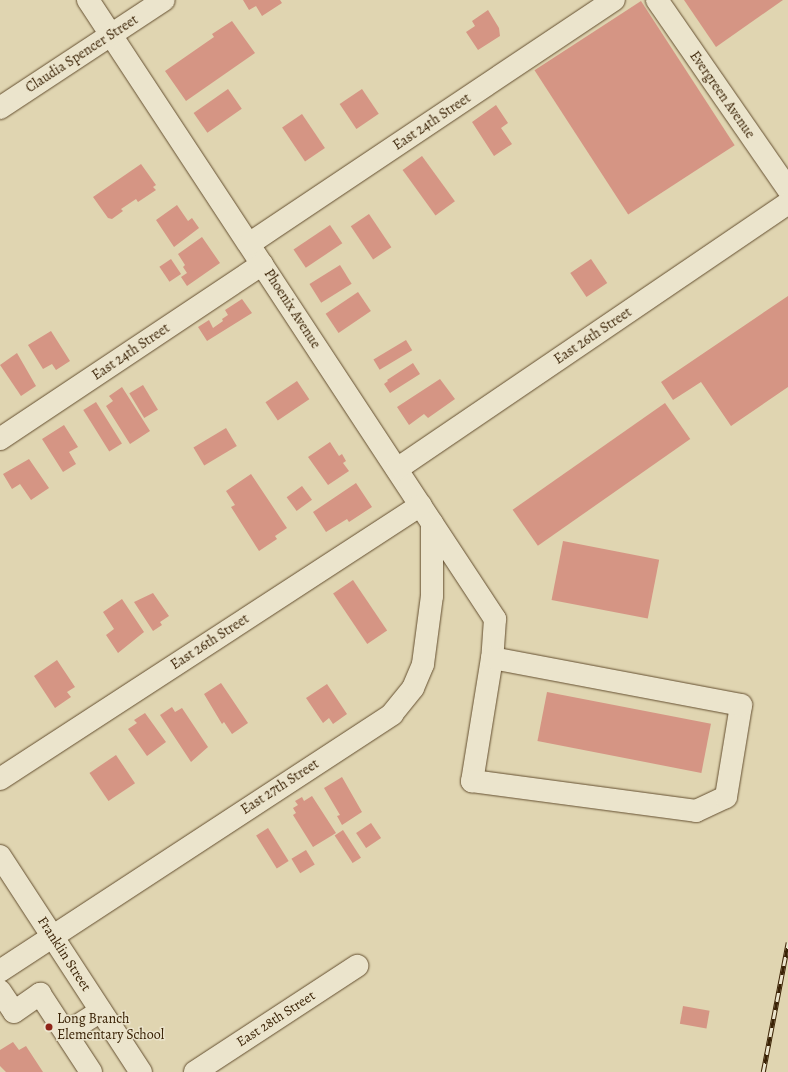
<!DOCTYPE html>
<style>
body{margin:0}
#map{position:relative;width:788px;height:1072px;overflow:hidden;background:#e0d5b1;font-family:Alegreya,serif}
div>[style]{position:absolute}
.building>*{inset:0;background:#d59584;transform-origin:0 0}
.roads{filter:drop-shadow(0 0 1px #644f30) drop-shadow(0 0 1px #644f30)}
.minor>*{height:22px;margin:-11px;padding:0 11px;transform-origin:11px;border-radius:11px;background:#ebe4cc}
.rail>*{height:4.5px;margin-top:-2.25px;transform-origin:0;background:repeating-linear-gradient(90deg,#ebe4cc 0 9px,#3a2205 0 18px);box-sizing:border-box;border-block:1px solid #3a2205}
.dots>*{width:11px;height:11px;translate:-50% -50%;box-sizing:border-box;border:2px solid #ebe4cc;border-radius:50%}
span{translate:-50% -50%;white-space:nowrap;text-align:center;line-height:1.15;-webkit-text-stroke:3px #ebe4cc;paint-order:stroke}
.street-label{font-size:14px;color:#3a2205}
.poi-label{font-size:14px;color:#3a2205}
.left{translate:0 -50%;text-align:left}
</style>
<div id="map">
<div class="building">
<div style="clip-path:polygon(243px 0,280px 0,282px 3px,262px 16px,256px 6px,249px 10px)"></div>
<div style="clip-path:polygon(684px 0,783px 0,716px 47px)"></div>
<div style="left:641px;top:1px;width:172px;height:127px;rotate:57deg"></div>
<div style="clip-path:polygon(488px 10px,499px 28px,500px 36px,478px 50px,466px 32px,475px 26px,472px 21px)"></div>
<div style="clip-path:polygon(232px 21px,255px 53px,186px 101px,165px 71px,214px 37px,212px 34px)"></div>
<div style="left:228px;top:89px;width:24px;height:42px;rotate:55deg"></div>
<div style="left:362px;top:89px;width:30px;height:27px;rotate:56deg"></div>
<div style="clip-path:polygon(496px 105px,508px 123px,501px 128px,512px 144px,494px 156px,472px 122px)"></div>
<div style="left:302px;top:114px;width:41px;height:24px;rotate:56deg"></div>
<div style="left:422px;top:156px;width:56px;height:24px;rotate:54deg"></div>
<div style="clip-path:polygon(141px 164px,156px 185px,153px 187px,156px 190px,138px 202px,136px 199px,121px 209px,123px 211px,112px 219px,108px 218px,93px 197px)"></div>
<div style="clip-path:polygon(177px 205px,188px 221px,192px 218px,199px 228px,174px 247px,156px 220px)"></div>
<div style="left:369px;top:214px;width:40px;height:22px;rotate:56deg"></div>
<div style="left:330px;top:225px;width:22px;height:44px;rotate:56deg"></div>
<div style="clip-path:polygon(202px 237px,220px 263px,187px 286px,181px 277px,187px 273px,183px 267px,185px 265px,178px 254px)"></div>
<div style="left:171px;top:259px;width:18px;height:14px;rotate:56deg"></div>
<div style="left:591px;top:259px;width:29px;height:25px;rotate:56deg"></div>
<div style="left:340px;top:265px;width:22px;height:36px;rotate:58deg"></div>
<div style="left:358px;top:292px;width:23px;height:39px;rotate:56deg"></div>
<div style="clip-path:polygon(788px 296px,788px 387px,731px 426px,701px 382px,673px 400px,661px 382px)"></div>
<div style="clip-path:polygon(242px 299px,252px 313px,207px 341px,198px 327px,209px 320px,213px 328px,223px 321px,222px 319px,228px 315px,225px 310px)"></div>
<div style="clip-path:polygon(51px 331px,70px 361px,56px 370px,52px 364px,43px 369px,28px 345px)"></div>
<div style="left:406px;top:340px;width:12px;height:38px;rotate:59deg"></div>
<div style="clip-path:polygon(17px 353px,36px 386px,21px 396px,0 365px)"></div>
<div style="clip-path:polygon(413px 363px,420px 374px,390px 393px,384px 384px,388px 381px,387px 380px)"></div>
<div style="clip-path:polygon(440px 379px,455px 399px,428px 418px,424px 414px,409px 425px,397px 407px)"></div>
<div style="left:297px;top:381px;width:22px;height:38px;rotate:56deg"></div>
<div style="left:143px;top:385px;width:29px;height:16px;rotate:59deg"></div>
<div style="clip-path:polygon(122px 387px,150px 431px,130px 444px,106px 406px,113px 401px,109px 396px)"></div>
<div style="left:96px;top:402px;width:49px;height:15px;rotate:58deg"></div>
<div style="left:665px;top:403px;width:44px;height:186px;rotate:55deg"></div>
<div style="clip-path:polygon(64px 425px,78px 447px,69px 452px,76px 464px,63px 472px,42px 439px)"></div>
<div style="left:226px;top:428px;width:21px;height:38px;rotate:59deg"></div>
<div style="clip-path:polygon(330px 442px,339px 456px,342px 454px,346px 461px,343px 463px,349px 471px,328px 485px,308px 457px)"></div>
<div style="clip-path:polygon(29px 459px,49px 488px,31px 500px,20px 484px,12px 489px,3px 474px)"></div>
<div style="clip-path:polygon(251px 474px,287px 528px,275px 536px,277px 539px,259px 551px,231px 507px,235px 505px,226px 491px)"></div>
<div style="clip-path:polygon(356px 483px,372px 507px,349px 522px,347px 519px,326px 532px,313px 512px)"></div>
<div style="left:302px;top:486px;width:17px;height:19px;rotate:54deg"></div>
<div style="left:563px;top:541px;width:98px;height:60px;rotate:11deg"></div>
<div style="left:353px;top:580px;width:61px;height:24px;rotate:56deg"></div>
<div style="clip-path:polygon(153px 593px,169px 616px,160px 622px,162px 625px,153px 631px,134px 602px)"></div>
<div style="clip-path:polygon(122px 599px,144px 632px,118px 653px,106px 635px,114px 629px,103px 612px)"></div>
<div style="clip-path:polygon(57px 660px,75px 687px,67px 692px,71px 697px,55px 708px,34px 676px)"></div>
<div style="clip-path:polygon(221px 683px,248px 723px,232px 734px,224px 722px,222px 724px,204px 694px)"></div>
<div style="clip-path:polygon(327px 684px,347px 714px,333px 724px,329px 718px,323px 723px,306px 698px)"></div>
<div style="left:547px;top:692px;width:167px;height:50px;rotate:11deg"></div>
<div style="clip-path:polygon(172px 707px,175px 712px,182px 708px,208px 747px,191px 762px,160px 715px)"></div>
<div style="clip-path:polygon(145px 713px,166px 742px,147px 756px,128px 729px,137px 723px,134px 720px)"></div>
<div style="left:116px;top:755px;width:34px;height:32px;rotate:56deg"></div>
<div style="clip-path:polygon(342px 777px,362px 812px,342px 825px,337px 816px,340px 815px,324px 788px)"></div>
<div style="clip-path:polygon(312px 796px,336px 833px,313px 847px,293px 815px,296px 813px,293px 808px,298px 805px,295px 801px,302px 797px,304px 801px)"></div>
<div style="left:371px;top:823px;width:18px;height:18px;rotate:56deg"></div>
<div style="left:268px;top:828px;width:39px;height:14px;rotate:58deg"></div>
<div style="left:343px;top:830px;width:33px;height:10px;rotate:57deg"></div>
<div style="left:306px;top:850px;width:17px;height:17px;rotate:59deg"></div>
<div style="left:683px;top:1006px;width:27px;height:18px;rotate:10deg"></div>
<div style="clip-path:polygon(13px 1042px,19px 1050px,26px 1046px,43px 1072px,6px 1072px,0 1066px,0 1050px)"></div>
</div>
<div class="roads">
<div class="minor">
<div style="left:88px;top:0;width:741px;rotate:56.67deg"></div>
<div style="left:495px;top:619px;width:39px;rotate:94deg"></div>
<div style="left:492px;top:658px;width:125px;rotate:99.2deg"></div>
<div style="left:472px;top:781px;width:226px;rotate:7.6deg"></div>
<div style="left:696px;top:811px;width:33px;rotate:-25deg"></div>
<div style="left:726px;top:797px;width:93px;rotate:-80.7deg"></div>
<div style="left:741px;top:705px;width:253px;rotate:-169.3deg"></div>
<div style="left:657px;top:0;width:230px;rotate:55.3deg"></div>
<div style="left:0;top:108px;width:196px;rotate:-33.4deg"></div>
<div style="left:249px;top:244px;width:439px;rotate:-33.8deg"></div>
<div style="left:0;top:439px;width:315px;rotate:-33.7deg"></div>
<div style="left:397px;top:469px;width:473px;rotate:-34.2deg"></div>
<div style="left:0;top:779px;width:502px;rotate:-33.06deg"></div>
<div style="left:0;top:856px;width:258px;rotate:56.9deg"></div>
<div style="left:0;top:971px;width:469px;rotate:-33.2deg"></div>
<div style="left:392px;top:714px;width:33px;rotate:-51deg"></div>
<div style="left:413px;top:688px;width:26px;rotate:-67deg"></div>
<div style="left:423px;top:664px;width:69px;rotate:-82.5deg"></div>
<div style="left:432px;top:596px;width:73px;rotate:-90deg"></div>
<div style="left:0;top:991px;width:25px;rotate:56deg"></div>
<div style="left:14px;top:1012px;width:32px;rotate:-35deg"></div>
<div style="left:40px;top:994px;width:93px;rotate:56.8deg"></div>
<div style="left:66px;top:1033px;width:41px;rotate:-32.2deg"></div>
<div style="left:195px;top:1072px;width:194px;rotate:-33.2deg"></div>
</div>
</div>
<div class="rail">
<div style="left:763px;top:1072px;width:132px;rotate:-79.1deg"></div>
</div>
<div class="dots">
<div style="left:49px;top:1027px;background:#8f2418"></div>
</div>
<div class="street-label">
<span style="left:82px;top:54px;rotate:-33deg">Claudia Spencer Street</span>
<span style="left:722px;top:95px;rotate:55deg">Evergreen Avenue</span>
<span style="left:432px;top:122px;rotate:-34deg">East 24th Street</span>
<span style="left:292px;top:309px;rotate:57deg">Phoenix Avenue</span>
<span style="left:593px;top:336px;rotate:-34deg">East 26th Street</span>
<span style="left:131px;top:352px;rotate:-34deg">East 24th Street</span>
<span style="left:210px;top:642px;rotate:-33deg">East 26th Street</span>
<span style="left:280px;top:787px;rotate:-33deg">East 27th Street</span>
<span style="left:64px;top:954px;rotate:57deg">Franklin Street</span>
<span style="left:276px;top:1019px;rotate:-33deg">East 28th Street</span>
</div>
<div class="poi-label">
<span class="left" style="left:57px;top:1027px">Long Branch<br>Elementary School</span>
</div>
</div>
